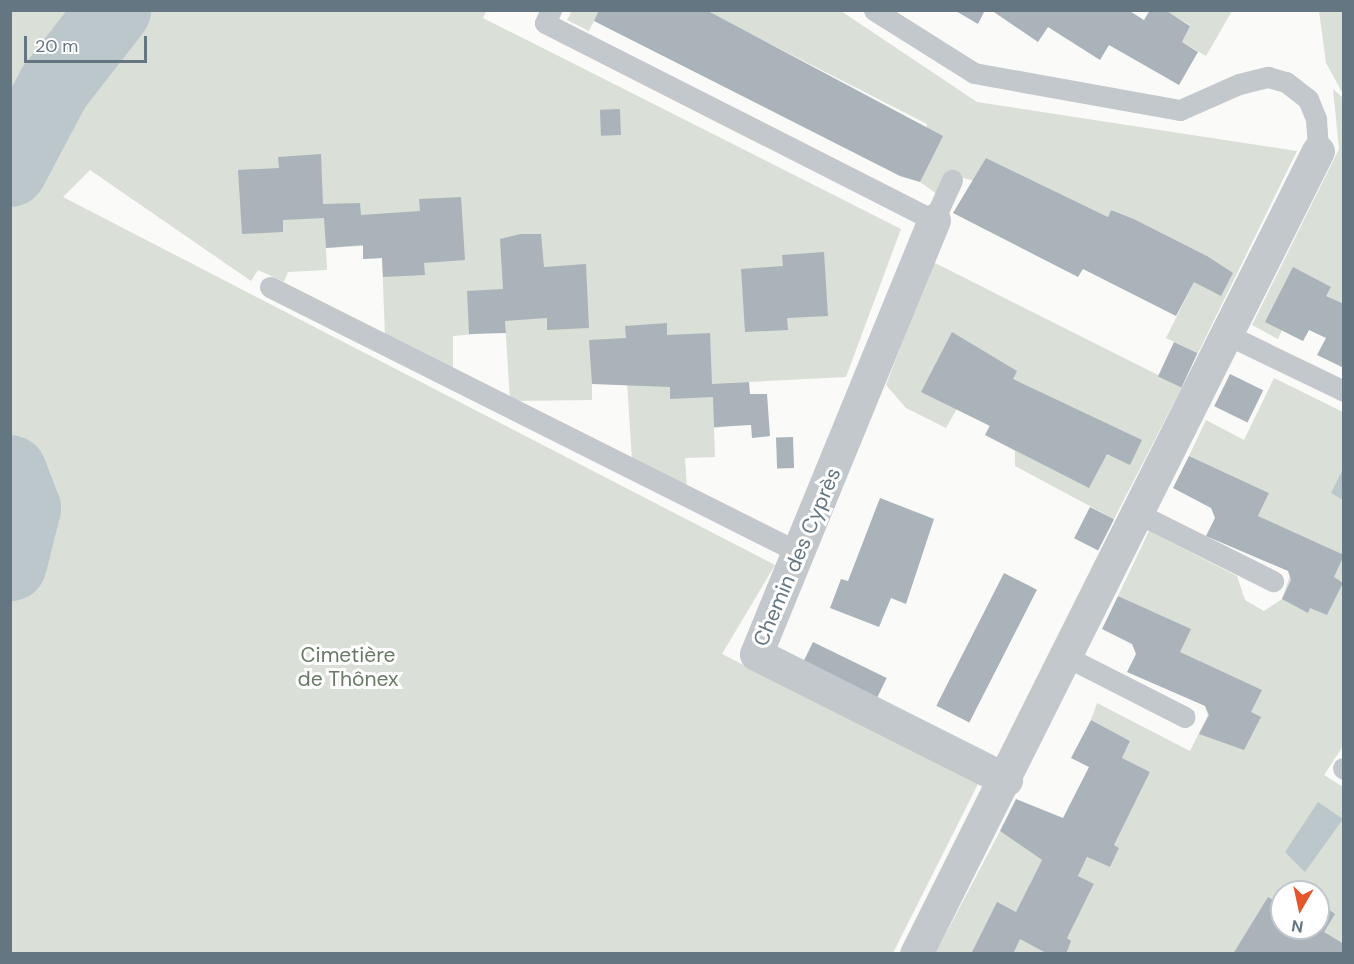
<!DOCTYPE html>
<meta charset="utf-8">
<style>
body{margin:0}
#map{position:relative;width:1354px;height:964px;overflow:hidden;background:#fafaf8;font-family:"DM Sans",sans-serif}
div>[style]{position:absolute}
.green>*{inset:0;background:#dadfd7}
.water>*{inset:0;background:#bbc7cb}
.river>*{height:74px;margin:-37px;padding:0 37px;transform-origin:37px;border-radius:37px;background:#bbc7cb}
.building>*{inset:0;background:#aab3b9;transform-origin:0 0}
.lane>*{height:21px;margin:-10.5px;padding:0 10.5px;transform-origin:10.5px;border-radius:10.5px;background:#c3c8cc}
.street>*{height:33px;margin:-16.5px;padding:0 16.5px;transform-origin:16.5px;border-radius:16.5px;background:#c3c8cc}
span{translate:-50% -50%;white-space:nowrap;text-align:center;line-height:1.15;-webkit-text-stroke:6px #fff;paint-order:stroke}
.street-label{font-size:21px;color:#657683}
.park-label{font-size:21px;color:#687a64}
.frame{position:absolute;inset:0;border:12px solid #657683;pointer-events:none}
.north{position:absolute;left:1270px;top:880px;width:60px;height:60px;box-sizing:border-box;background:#fff;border:2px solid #c1c8cd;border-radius:50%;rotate:189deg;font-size:16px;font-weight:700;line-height:24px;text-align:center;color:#657683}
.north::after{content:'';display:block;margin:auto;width:21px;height:27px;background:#e4572e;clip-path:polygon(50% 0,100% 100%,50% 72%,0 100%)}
.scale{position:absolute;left:24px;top:36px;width:123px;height:27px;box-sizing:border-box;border:3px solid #657683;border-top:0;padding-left:8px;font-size:18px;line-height:21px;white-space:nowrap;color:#657683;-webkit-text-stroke:4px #fff;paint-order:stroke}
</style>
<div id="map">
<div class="green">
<div style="clip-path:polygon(121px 10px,486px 11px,483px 18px,901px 229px,846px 377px,730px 383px,732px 426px,714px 428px,715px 457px,685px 458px,687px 488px,632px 460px,627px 382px,592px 384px,592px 400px,510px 401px,503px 289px,487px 333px,453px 336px,453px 369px,385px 336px,382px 258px,363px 259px,363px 246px,326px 248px,327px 270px,288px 272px,284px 282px,258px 270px,251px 281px,90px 170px,63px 197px,775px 565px,722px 654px,978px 784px,893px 953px,11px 953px,10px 11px,98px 11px,86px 23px)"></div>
<div style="clip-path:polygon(572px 11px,599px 11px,589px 31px,567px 20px)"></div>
<div style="clip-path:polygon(706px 11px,841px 11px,977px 102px,1297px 151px,1198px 353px,1166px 338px,1207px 256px,1134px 219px,1111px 210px,1108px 217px,986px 158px,974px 181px,947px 173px,938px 195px,920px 182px,927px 124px)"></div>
<div style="clip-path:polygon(1165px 11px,1232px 11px,1206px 56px,1182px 42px,1190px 25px)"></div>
<div style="clip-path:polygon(1319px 11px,1343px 11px,1343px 94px,1326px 63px)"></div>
<div style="clip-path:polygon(1333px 89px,1343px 98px,1343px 304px,1326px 296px,1303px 341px,1282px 330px,1278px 339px,1252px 325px,1339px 149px)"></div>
<div style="clip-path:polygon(933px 262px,1182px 387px,1114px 519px,1015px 466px,1015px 451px,985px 435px,1006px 392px,975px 377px,946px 428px,906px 408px,886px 385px)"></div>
<div style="clip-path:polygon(evenodd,1274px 378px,1343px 412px,1343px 746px,1324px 775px,1343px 787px,1343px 953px,935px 954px,1000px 831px,1042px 860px,1029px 886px,1080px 912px,1094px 885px,1078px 876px,1087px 857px,1110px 867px,1119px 848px,1114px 845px,1150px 772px,1122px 758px,1130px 741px,1091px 720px,1097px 703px,1190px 751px,1208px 715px,1188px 656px,1180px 652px,1190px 629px,1118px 596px,1149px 531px,1237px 576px,1245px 600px,1264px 611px,1282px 599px,1303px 538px,1258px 516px,1269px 493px,1189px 456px,1206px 420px,1244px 440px,1274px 378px,1282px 892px,1318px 892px,1318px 928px,1282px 928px,1282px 892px)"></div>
</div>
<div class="water">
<div style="clip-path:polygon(1343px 469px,1343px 500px,1331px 493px)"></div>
<div style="clip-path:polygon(1318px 802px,1343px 819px,1305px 872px,1285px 852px)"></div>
</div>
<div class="river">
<div style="left:10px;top:170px;width:94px;rotate:-62.1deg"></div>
<div style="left:54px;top:87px;width:98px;rotate:-52.1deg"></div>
<div style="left:10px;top:472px;width:39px;rotate:69deg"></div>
<div style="left:24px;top:508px;width:58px;rotate:104deg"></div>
</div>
<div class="building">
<div style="clip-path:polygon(599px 10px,706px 10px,943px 136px,920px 182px,900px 176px,594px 21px)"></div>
<div style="clip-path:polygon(954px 10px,985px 10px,978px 24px)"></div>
<div style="clip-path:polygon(991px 10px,1128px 10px,1144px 20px,1150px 10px,1165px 10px,1190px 26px,1182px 42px,1198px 52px,1179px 85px,1109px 45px,1100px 60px,1048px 27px,1038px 42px)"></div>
<div style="left:620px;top:109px;width:26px;height:20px;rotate:88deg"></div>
<div style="clip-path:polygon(321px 154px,323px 204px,360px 203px,361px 215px,420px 211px,419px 199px,461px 197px,465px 260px,424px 263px,425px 275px,383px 277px,382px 258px,363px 259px,363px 245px,326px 248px,324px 218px,283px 220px,283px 232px,242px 234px,238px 170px,279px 168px,278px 157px)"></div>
<div style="clip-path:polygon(986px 158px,1108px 217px,1111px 210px,1134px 219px,1207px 256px,1233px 273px,1221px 296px,1194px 282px,1176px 316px,1083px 269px,1078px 277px,953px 213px)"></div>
<div style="clip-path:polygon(521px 234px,541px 234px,544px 267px,586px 264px,589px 328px,547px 330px,547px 318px,505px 321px,506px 333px,469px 334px,467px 291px,503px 289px,500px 239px)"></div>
<div style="clip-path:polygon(824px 252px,828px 316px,787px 318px,788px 330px,745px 332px,741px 269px,783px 266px,782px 255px)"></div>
<div style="clip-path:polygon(1293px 267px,1331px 287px,1326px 296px,1344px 304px,1344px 368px,1317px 355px,1326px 338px,1309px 330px,1303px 341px,1265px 322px)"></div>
<div style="clip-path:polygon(667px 323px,667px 335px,710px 333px,712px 384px,749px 382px,750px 394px,767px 394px,770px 436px,752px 438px,751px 425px,714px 427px,713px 397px,670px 399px,670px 387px,592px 384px,589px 340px,626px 338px,625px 326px)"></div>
<div style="clip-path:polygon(952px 332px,1017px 371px,1013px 379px,1142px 440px,1130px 465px,1107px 454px,1089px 488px,985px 435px,990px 426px,921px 392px)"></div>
<div style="left:1174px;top:342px;width:26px;height:38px;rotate:25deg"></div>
<div style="left:1230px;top:374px;width:37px;height:36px;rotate:26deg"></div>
<div style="left:793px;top:437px;width:31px;height:17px;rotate:88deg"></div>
<div style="clip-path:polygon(1189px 456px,1269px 493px,1258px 516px,1344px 555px,1334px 577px,1343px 583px,1327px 615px,1310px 608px,1308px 613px,1282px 599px,1291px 580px,1288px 571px,1206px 536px,1215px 518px,1211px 508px,1173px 488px)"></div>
<div style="clip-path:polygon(880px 498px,934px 519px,906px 604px,891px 598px,879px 627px,830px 608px,841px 579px,848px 581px)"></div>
<div style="left:1090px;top:507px;width:27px;height:35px;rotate:27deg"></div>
<div style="left:1004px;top:573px;width:37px;height:149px;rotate:27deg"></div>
<div style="clip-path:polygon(1118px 596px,1191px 629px,1180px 652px,1262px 690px,1251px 712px,1261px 717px,1244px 750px,1199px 734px,1209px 715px,1205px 706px,1127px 672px,1136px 654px,1132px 644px,1102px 629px)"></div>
<div style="left:813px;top:642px;width:82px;height:25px;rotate:26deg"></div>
<div style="clip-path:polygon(1091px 720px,1130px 741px,1122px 758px,1150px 772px,1114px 845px,1119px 848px,1110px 867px,1087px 857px,1078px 876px,1094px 884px,1067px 938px,1071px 941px,1066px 954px,1048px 954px,1020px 939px,1013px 954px,971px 954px,997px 902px,1016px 912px,1042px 860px,1000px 831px,1016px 799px,1063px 818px,1089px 767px,1071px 758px)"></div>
<div style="clip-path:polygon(1268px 897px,1282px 905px,1282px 928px,1318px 928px,1318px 902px,1335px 914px,1324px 932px,1344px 944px,1344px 954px,1233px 954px)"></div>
</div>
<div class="lane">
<div style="left:551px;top:10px;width:14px;rotate:115deg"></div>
<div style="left:545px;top:23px;width:436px;rotate:26.9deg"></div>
<div style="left:934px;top:220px;width:44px;rotate:-65.8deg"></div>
<div style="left:874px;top:10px;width:118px;rotate:32.2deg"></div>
<div style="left:974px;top:73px;width:209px;rotate:10.2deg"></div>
<div style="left:1180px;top:110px;width:64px;rotate:-23.8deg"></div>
<div style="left:1239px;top:84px;width:30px;rotate:-14deg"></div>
<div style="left:1268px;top:77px;width:19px;rotate:16deg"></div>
<div style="left:1286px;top:82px;width:28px;rotate:38deg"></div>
<div style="left:1308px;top:99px;width:22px;rotate:68deg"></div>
<div style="left:1316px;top:119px;width:32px;rotate:86deg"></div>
<div style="left:270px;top:287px;width:593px;rotate:26.65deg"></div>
<div style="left:1228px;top:335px;width:129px;rotate:25.8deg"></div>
<div style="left:1139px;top:514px;width:150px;rotate:26.6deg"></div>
<div style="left:1067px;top:657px;width:132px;rotate:27deg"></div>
<div style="left:1343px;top:768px;width:1px;rotate:45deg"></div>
</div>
<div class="street">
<div style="left:934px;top:220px;width:469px;rotate:112.3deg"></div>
<div style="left:756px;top:654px;width:280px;rotate:26.7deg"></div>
<div style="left:916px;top:954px;width:898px;rotate:-63.41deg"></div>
</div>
<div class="street-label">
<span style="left:797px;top:557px;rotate:-67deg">Chemin des Cyprès</span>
</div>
<div class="park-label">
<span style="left:348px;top:667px">Cimetière<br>de Thônex</span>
</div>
<div class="frame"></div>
<div class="north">N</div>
<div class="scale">20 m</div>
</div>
